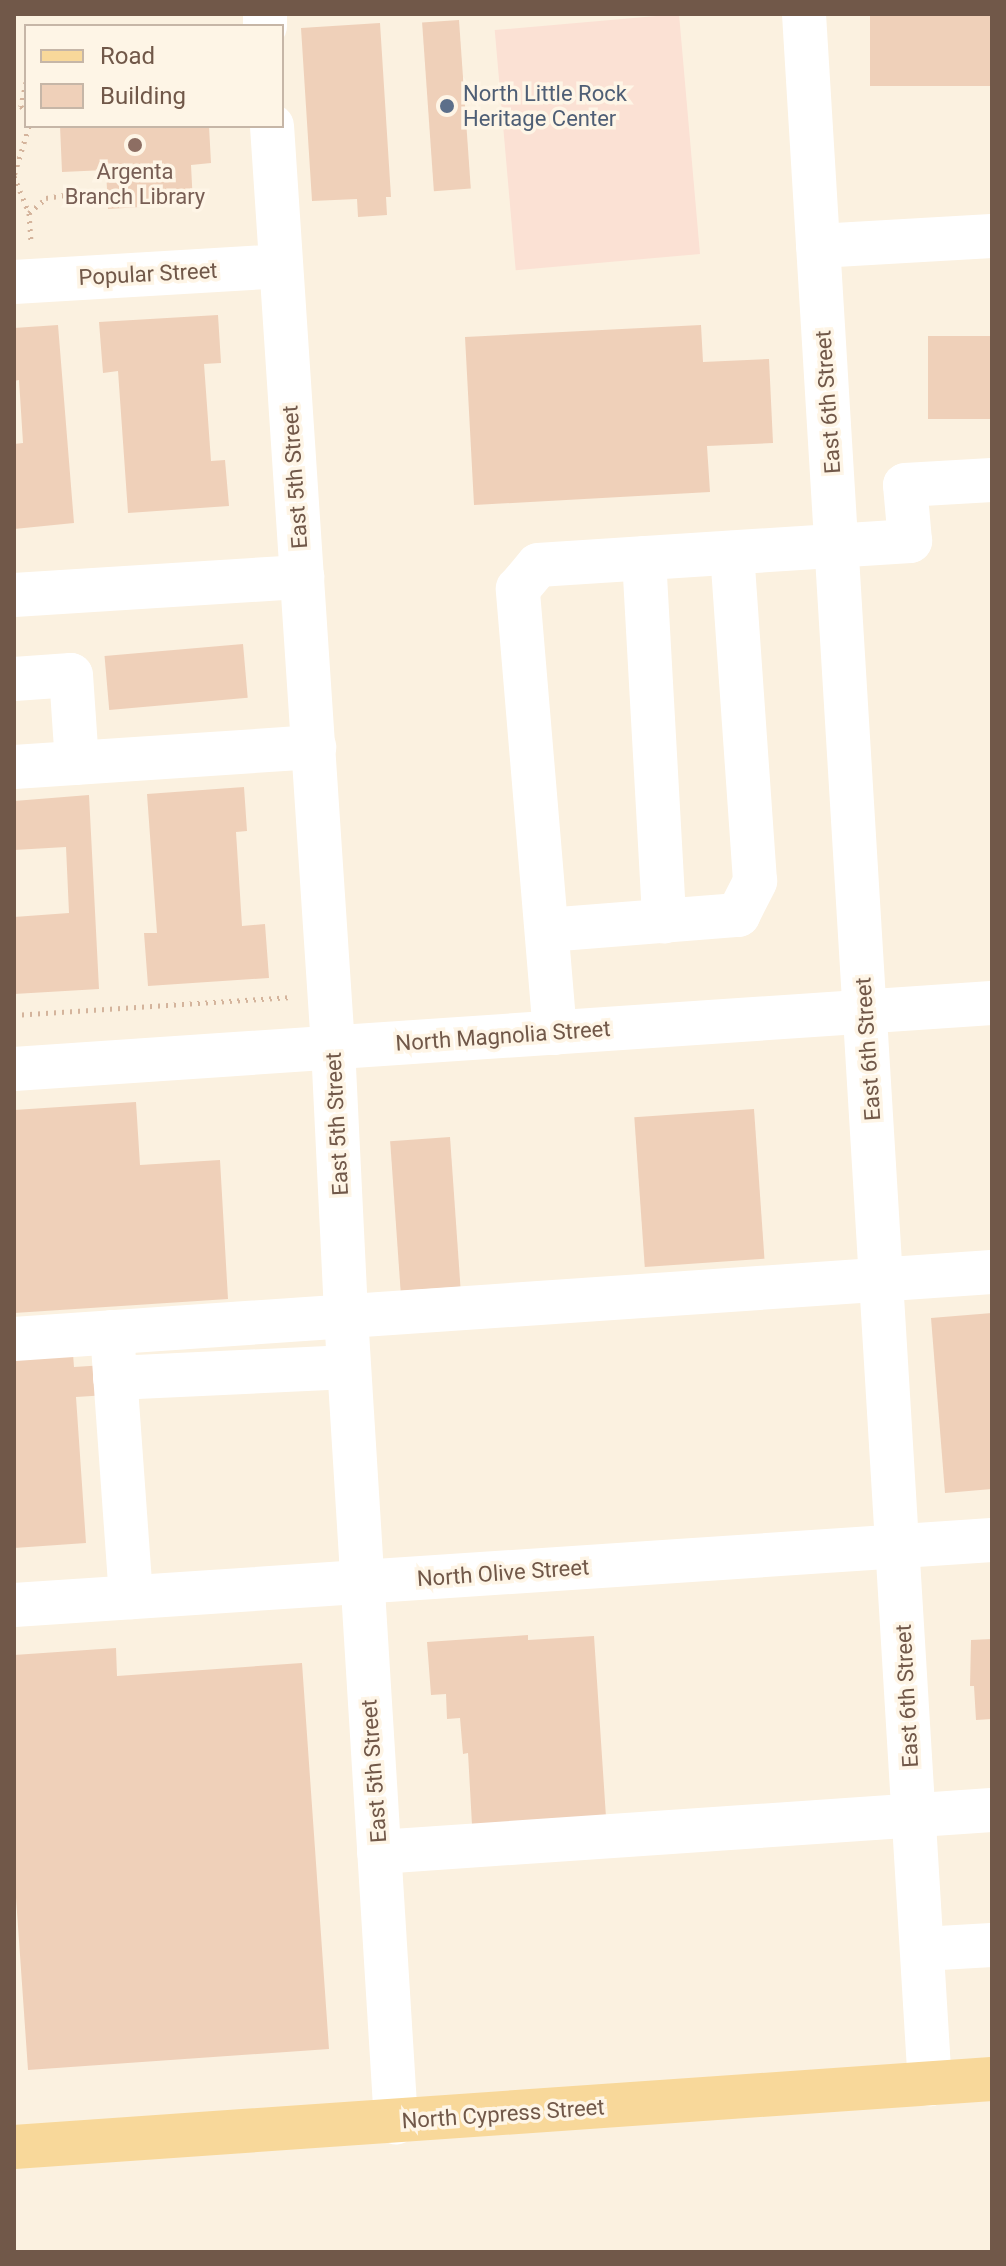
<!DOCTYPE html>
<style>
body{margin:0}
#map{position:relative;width:1006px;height:2266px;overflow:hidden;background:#fbf1e0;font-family:Roboto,sans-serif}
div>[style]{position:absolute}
.commercial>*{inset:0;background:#fbe1d4;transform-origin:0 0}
.building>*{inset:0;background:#efd0b9;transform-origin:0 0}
.path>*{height:5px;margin-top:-2.5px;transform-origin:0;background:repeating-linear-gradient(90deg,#d4b49c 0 2px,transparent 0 8px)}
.minor>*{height:44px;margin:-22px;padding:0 22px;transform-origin:22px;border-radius:22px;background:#fff}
.major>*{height:44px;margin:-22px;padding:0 22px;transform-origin:22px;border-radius:22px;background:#f8d89a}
.dots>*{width:22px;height:22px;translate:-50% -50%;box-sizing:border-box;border:4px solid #fef5e6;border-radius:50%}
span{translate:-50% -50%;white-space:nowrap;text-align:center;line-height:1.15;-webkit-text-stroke:7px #fef5e6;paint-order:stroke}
.service-label{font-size:22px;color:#4e5e75}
.left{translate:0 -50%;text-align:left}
.education-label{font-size:22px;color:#785e54}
.street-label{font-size:22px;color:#715849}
.frame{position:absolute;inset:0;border:16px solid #715849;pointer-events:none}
.legend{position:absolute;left:24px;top:24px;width:260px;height:104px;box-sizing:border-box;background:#fef5e6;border:2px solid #c6b6a7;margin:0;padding:10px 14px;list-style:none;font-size:24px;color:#715849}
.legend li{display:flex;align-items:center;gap:16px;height:40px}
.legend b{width:40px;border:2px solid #c6b6a7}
</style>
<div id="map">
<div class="commercial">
<div style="left:679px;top:14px;width:241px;height:185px;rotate:85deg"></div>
</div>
<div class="building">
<div style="left:870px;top:14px;width:122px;height:72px"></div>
<div style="left:459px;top:20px;width:169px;height:37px;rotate:86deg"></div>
<div style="clip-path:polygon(380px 23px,391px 197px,386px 197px,387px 215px,358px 217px,357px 199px,312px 201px,301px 28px)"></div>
<div style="clip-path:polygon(60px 126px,209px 126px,211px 163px,191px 165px,193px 204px,108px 209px,106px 170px,62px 172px)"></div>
<div style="clip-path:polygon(218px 315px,221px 363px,204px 364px,211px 461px,225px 460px,229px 506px,128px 513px,118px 371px,103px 373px,99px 322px)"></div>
<div style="clip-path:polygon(58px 325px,74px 523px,14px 529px,14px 444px,23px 443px,19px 380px,14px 381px,14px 328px)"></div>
<div style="clip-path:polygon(701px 325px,703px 362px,769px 359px,773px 443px,707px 446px,710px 492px,474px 505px,465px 337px)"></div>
<div style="left:992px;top:336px;width:83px;height:64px;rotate:90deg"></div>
<div style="left:243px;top:644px;width:54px;height:139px;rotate:85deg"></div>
<div style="clip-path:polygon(244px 787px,247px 831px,236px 832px,242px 926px,265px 924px,269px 978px,148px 986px,144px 933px,157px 933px,147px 794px)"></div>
<div style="clip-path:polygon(89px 795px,99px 989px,14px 994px,14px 917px,69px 913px,66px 847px,14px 850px,14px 801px)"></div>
<div style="clip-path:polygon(136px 1102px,140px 1165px,220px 1160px,228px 1299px,14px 1313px,14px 1110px)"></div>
<div style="left:754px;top:1109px;width:150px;height:120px;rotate:86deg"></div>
<div style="left:450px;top:1137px;width:150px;height:60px;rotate:86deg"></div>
<div style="clip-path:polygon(992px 1313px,992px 1489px,945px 1493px,931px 1318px)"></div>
<div style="clip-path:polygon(72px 1341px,74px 1367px,121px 1364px,123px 1394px,76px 1397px,86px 1543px,14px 1548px,14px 1345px)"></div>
<div style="clip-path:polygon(528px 1635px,528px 1640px,594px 1636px,606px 1817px,472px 1825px,468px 1753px,463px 1754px,460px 1718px,447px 1719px,446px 1694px,431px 1695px,427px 1642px)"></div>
<div style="clip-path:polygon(992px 1639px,992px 1719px,976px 1720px,974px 1686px,970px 1686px,971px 1640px)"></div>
<div style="clip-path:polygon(116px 1648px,117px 1676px,302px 1663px,329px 2049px,28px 2070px,14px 1869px,14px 1655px)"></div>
</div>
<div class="path">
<div style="left:26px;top:82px;width:25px;rotate:102deg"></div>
<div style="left:21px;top:106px;width:8px;rotate:50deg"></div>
<div style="left:29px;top:126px;width:52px;rotate:106.7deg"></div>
<div style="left:14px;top:176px;width:40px;rotate:68deg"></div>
<div style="left:29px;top:213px;width:30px;rotate:86deg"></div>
<div style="left:29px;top:213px;width:23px;rotate:-41deg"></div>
<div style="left:46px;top:198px;width:24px;rotate:-9deg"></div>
<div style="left:14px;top:1015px;width:279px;rotate:-3.7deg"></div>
</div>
<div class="minor">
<div style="left:265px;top:14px;width:12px;rotate:90deg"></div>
<div style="left:804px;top:14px;width:2074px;rotate:86.52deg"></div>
<div style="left:272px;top:126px;width:923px;rotate:86.21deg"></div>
<div style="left:333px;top:1047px;width:269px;rotate:87.2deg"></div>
<div style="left:346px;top:1316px;width:808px;rotate:86.45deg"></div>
<div style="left:818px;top:246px;width:174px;rotate:-3.3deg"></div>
<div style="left:14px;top:282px;width:267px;rotate:-3.4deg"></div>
<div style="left:644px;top:558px;width:364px;rotate:86.8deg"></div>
<div style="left:14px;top:595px;width:289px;rotate:-3.6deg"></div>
<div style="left:14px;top:679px;width:57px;rotate:-4deg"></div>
<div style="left:71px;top:675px;width:88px;rotate:86.1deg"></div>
<div style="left:14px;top:767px;width:301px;rotate:-3.8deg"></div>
<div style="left:547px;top:930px;width:192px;rotate:-4.5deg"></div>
<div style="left:738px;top:915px;width:38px;rotate:-63deg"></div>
<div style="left:755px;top:881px;width:329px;rotate:-94deg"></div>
<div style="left:555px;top:1033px;width:446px;rotate:-94.8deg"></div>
<div style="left:518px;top:589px;width:31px;rotate:-50deg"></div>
<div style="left:538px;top:565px;width:373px;rotate:-3.7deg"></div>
<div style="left:910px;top:541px;width:56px;rotate:-95.1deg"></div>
<div style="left:905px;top:485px;width:87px;rotate:-3.3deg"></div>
<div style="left:14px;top:1069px;width:980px;rotate:-3.86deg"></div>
<div style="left:112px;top:1332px;width:266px;rotate:85.9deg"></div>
<div style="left:14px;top:1339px;width:980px;rotate:-3.92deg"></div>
<div style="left:115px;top:1378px;width:234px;rotate:-2.7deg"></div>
<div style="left:14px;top:1605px;width:980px;rotate:-3.8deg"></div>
<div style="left:379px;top:1852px;width:614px;rotate:-3.92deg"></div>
<div style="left:922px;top:1949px;width:70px;rotate:-3.3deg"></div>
</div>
<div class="major">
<div style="left:14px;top:2147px;width:980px;rotate:-3.98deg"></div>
</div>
<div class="dots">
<div style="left:447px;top:106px;background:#5c6f8a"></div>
<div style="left:135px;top:145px;background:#8d6e63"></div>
</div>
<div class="service-label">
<span class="left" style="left:463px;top:106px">North Little Rock<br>Heritage Center</span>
</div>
<div class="education-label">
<span style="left:135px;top:184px">Argenta<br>Branch Library</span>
</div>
<div class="street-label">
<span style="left:148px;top:274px;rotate:-3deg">Popular Street</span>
<span style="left:828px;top:402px;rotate:-94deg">East 6th Street</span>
<span style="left:295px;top:477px;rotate:-94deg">East 5th Street</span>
<span style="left:503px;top:1036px;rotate:-4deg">North Magnolia Street</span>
<span style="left:868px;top:1049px;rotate:-94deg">East 6th Street</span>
<span style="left:337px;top:1124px;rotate:-93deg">East 5th Street</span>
<span style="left:503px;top:1573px;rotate:-4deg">North Olive Street</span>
<span style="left:907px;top:1696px;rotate:-93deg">East 6th Street</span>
<span style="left:374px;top:1771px;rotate:-94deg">East 5th Street</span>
<span style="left:503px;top:2114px;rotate:-4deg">North Cypress Street</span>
</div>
<div class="frame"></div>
<ul class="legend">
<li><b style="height:10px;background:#f8d89a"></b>Road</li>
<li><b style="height:22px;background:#efd0b9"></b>Building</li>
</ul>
</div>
